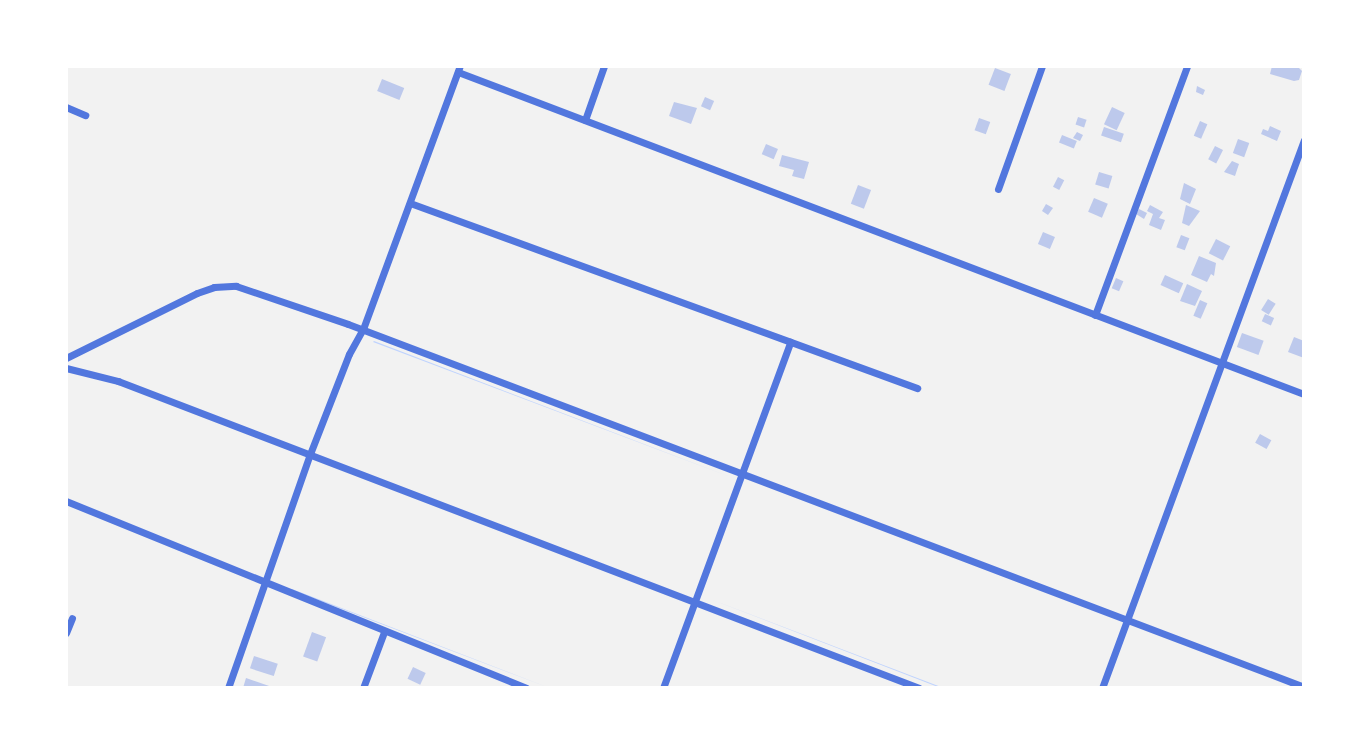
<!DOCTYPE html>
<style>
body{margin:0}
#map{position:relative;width:1370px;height:754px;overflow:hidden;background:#f2f2f2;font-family:Merriweather,serif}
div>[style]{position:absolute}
.water>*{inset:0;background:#bfd3fe}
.building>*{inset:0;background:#bdc9ec;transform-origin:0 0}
.minor>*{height:7px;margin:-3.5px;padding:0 3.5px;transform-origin:3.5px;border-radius:3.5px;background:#5277de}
span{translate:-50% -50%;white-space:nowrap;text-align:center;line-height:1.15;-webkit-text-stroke:7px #fff;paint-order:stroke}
.frame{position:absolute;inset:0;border:68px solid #fff;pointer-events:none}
</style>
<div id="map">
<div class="water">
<div style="clip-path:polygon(374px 341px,733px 478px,373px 342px)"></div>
<div style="clip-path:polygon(292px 589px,547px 687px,292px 590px)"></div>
<div style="clip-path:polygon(710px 599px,941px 687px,938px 687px)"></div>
</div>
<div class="building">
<div style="clip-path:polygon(1272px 66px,1299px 68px,1302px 71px,1299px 80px,1294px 81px,1270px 74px)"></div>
<div style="left:995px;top:68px;width:17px;height:18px;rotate:21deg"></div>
<div style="left:382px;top:79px;width:24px;height:13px;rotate:22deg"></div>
<div style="clip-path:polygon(1197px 86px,1205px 90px,1203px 95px,1196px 92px)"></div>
<div style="left:705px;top:97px;width:10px;height:10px;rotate:24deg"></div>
<div style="clip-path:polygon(674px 102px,697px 108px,691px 124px,669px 116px)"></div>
<div style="left:1112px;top:107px;width:14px;height:19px;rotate:25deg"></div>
<div style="left:1078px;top:117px;width:9px;height:8px;rotate:18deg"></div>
<div style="left:979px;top:118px;width:12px;height:13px;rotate:20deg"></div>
<div style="left:1200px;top:121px;width:8px;height:16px;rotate:23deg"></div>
<div style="clip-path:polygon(1270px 126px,1281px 131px,1277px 141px,1261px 134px,1263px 129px,1268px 131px)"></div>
<div style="left:1104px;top:127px;width:21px;height:9px;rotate:19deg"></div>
<div style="clip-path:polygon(1077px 132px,1083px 135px,1080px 141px,1073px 138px)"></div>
<div style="left:1062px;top:135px;width:16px;height:8px;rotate:22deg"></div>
<div style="left:1238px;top:139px;width:12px;height:15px;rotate:20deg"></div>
<div style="left:766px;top:144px;width:13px;height:11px;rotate:23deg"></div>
<div style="left:1215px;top:146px;width:9px;height:15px;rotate:27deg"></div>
<div style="clip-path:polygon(782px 155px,809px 162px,804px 179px,792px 176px,794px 170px,779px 166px)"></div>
<div style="clip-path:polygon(1232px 161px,1239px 164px,1235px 176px,1224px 172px)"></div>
<div style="left:1099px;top:172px;width:14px;height:13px;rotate:17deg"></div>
<div style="left:1058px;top:177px;width:7px;height:11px;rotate:27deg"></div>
<div style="clip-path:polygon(1184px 183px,1196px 189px,1190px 204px,1180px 199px)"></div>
<div style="left:858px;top:185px;width:14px;height:20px;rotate:21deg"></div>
<div style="left:1094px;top:198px;width:15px;height:15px;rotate:23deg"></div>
<div style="clip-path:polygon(1046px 204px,1053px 208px,1048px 215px,1042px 211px)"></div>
<div style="clip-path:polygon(1150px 205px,1163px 212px,1159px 218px,1165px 220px,1161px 230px,1149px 225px,1153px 214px,1147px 211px)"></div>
<div style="clip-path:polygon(1186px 205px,1200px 211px,1189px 226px,1182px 223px)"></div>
<div style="clip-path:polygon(1139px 209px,1147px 213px,1144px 219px,1136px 214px)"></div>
<div style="left:1043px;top:232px;width:13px;height:13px;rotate:23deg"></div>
<div style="left:1181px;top:235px;width:9px;height:13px;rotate:21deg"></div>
<div style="left:1216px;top:239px;width:16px;height:16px;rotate:27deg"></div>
<div style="clip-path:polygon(1199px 256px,1216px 263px,1214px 276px,1211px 274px,1207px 282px,1191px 275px)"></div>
<div style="left:1165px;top:275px;width:20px;height:11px;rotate:24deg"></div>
<div style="left:1116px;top:278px;width:8px;height:11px;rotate:23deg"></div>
<div style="clip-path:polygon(1187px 284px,1202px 291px,1195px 306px,1180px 301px)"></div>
<div style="left:1268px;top:299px;width:9px;height:13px;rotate:32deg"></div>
<div style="left:1200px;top:300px;width:8px;height:17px;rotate:23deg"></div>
<div style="left:1265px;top:314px;width:10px;height:8px;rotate:24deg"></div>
<div style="left:1242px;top:333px;width:23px;height:15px;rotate:20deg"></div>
<div style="clip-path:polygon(1294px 337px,1304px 341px,1304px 358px,1288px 352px)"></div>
<div style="left:1260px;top:434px;width:13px;height:10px;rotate:29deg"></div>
<div style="left:312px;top:632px;width:15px;height:26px;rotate:20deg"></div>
<div style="left:254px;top:656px;width:25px;height:13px;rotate:18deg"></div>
<div style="left:413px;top:667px;width:14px;height:13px;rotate:25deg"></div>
<div style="clip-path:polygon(246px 678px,272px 687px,272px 688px,243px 688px)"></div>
</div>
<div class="minor">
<div style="left:458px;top:72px;width:905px;rotate:20.84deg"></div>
<div style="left:66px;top:107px;width:21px;rotate:23deg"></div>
<div style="left:585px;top:120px;width:57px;rotate:-70.6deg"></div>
<div style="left:998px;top:189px;width:131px;rotate:-70.3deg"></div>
<div style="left:410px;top:203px;width:540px;rotate:20.05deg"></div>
<div style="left:1095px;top:315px;width:265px;rotate:-69.7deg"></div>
<div style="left:66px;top:358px;width:146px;rotate:-26.4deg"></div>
<div style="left:197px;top:293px;width:18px;rotate:-19deg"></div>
<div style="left:214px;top:287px;width:22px;rotate:-3deg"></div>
<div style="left:236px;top:286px;width:118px;rotate:18.7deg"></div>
<div style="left:348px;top:324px;width:1023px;rotate:20.79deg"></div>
<div style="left:66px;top:368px;width:54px;rotate:14deg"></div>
<div style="left:118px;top:381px;width:858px;rotate:20.97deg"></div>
<div style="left:66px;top:501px;width:497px;rotate:22.1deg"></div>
<div style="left:66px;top:633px;width:16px;rotate:-68deg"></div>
<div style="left:228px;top:688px;width:248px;rotate:-70.7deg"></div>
<div style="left:310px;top:454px;width:107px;rotate:-68.7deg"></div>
<div style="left:349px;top:354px;width:29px;rotate:-61deg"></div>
<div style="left:363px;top:329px;width:280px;rotate:-69.8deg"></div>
<div style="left:363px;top:688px;width:60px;rotate:-69.4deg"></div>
<div style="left:663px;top:688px;width:369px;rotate:-69.8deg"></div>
<div style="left:1102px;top:688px;width:584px;rotate:-69.77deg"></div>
</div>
<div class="frame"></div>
</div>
